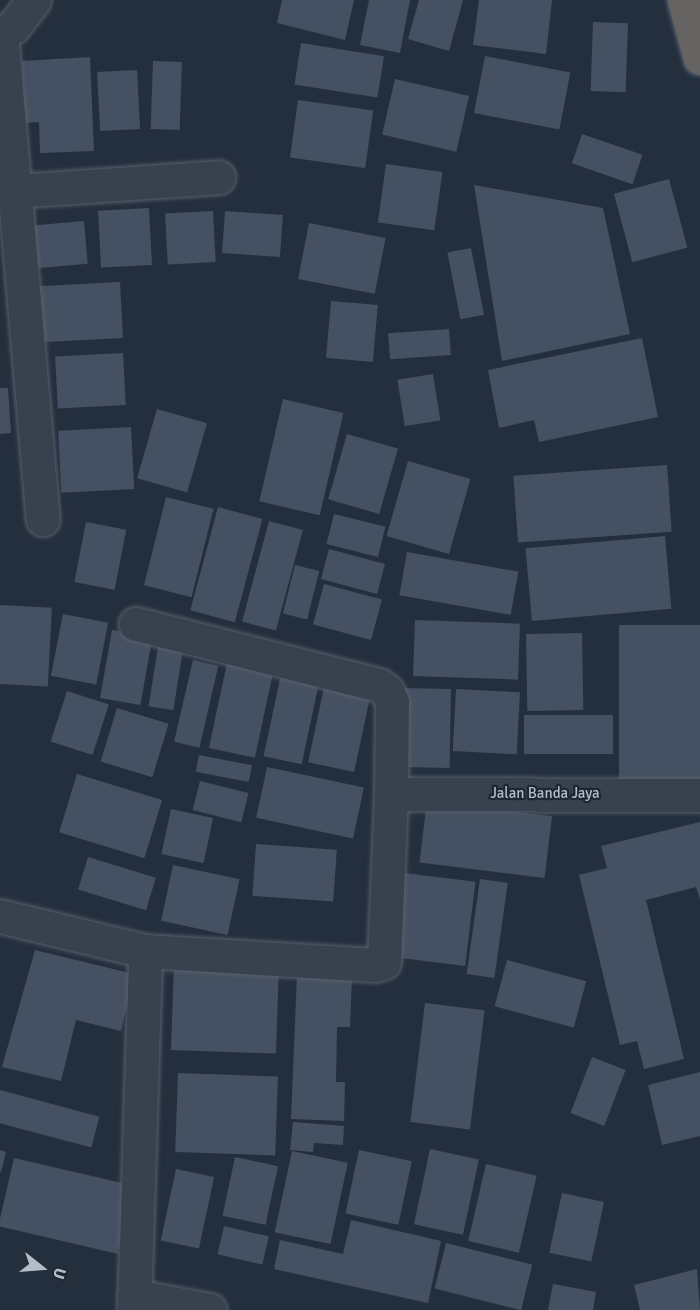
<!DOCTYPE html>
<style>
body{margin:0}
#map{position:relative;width:700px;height:1310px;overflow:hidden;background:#242f3e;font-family:Signika,sans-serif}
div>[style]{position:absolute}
.building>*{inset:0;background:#455162;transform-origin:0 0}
.roads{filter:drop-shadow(0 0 2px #565f6c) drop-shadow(0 0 2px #565f6c)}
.minor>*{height:33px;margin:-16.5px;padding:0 16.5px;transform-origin:16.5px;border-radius:16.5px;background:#38414e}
.trunk>*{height:33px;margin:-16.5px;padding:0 16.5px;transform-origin:16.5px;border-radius:16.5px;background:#656462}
span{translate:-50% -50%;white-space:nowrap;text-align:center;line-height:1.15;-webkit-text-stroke:4.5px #1d2633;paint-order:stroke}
.street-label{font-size:15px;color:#b4bcc9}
.north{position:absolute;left:12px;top:1238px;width:60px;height:60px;-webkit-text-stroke:4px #1d2633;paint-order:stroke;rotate:107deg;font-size:16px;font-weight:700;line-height:24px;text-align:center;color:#b4bcc9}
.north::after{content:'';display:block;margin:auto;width:21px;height:27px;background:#b4bcc9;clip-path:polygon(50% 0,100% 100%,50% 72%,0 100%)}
</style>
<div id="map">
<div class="building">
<div style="clip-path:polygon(282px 0,354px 0,345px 40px,277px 23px)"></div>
<div style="clip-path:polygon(369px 0,410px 0,400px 53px,360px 45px)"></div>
<div style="clip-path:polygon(419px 0,463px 0,449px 51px,408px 39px)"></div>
<div style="clip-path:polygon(479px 0,552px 0,546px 54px,473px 45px)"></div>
<div style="left:593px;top:22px;width:35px;height:69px;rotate:2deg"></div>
<div style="left:301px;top:43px;width:84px;height:42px;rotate:9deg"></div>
<div style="left:485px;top:56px;width:87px;height:58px;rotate:11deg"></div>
<div style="clip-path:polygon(90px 57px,94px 151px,40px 153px,39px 122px,25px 123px,22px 61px)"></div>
<div style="left:153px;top:61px;width:29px;height:68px;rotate:2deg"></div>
<div style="left:137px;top:70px;width:59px;height:40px;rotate:87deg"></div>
<div style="left:395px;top:79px;width:76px;height:57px;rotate:13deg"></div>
<div style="left:298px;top:100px;width:76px;height:58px;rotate:8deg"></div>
<div style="left:582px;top:134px;width:64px;height:31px;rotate:19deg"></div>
<div style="left:386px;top:164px;width:57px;height:59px;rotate:8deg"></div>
<div style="left:669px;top:179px;width:71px;height:57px;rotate:75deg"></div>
<div style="clip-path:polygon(474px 185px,603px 208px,630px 334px,502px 361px)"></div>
<div style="left:149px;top:208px;width:57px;height:51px;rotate:87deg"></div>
<div style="left:213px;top:211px;width:51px;height:48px;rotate:87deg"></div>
<div style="left:225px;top:211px;width:58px;height:42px;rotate:4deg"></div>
<div style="left:84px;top:221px;width:43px;height:54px;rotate:85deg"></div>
<div style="left:309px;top:223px;width:78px;height:57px;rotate:11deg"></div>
<div style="left:471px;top:248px;width:68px;height:24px;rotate:79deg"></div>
<div style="left:120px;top:282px;width:56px;height:83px;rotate:87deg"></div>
<div style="left:331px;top:301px;width:47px;height:57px;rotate:5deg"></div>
<div style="left:449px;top:329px;width:26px;height:61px;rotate:86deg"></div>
<div style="clip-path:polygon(642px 338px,658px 417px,539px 442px,534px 420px,499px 428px,488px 370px)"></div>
<div style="left:123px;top:353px;width:52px;height:68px;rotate:87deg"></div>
<div style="left:433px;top:374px;width:47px;height:36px;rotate:81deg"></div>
<div style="clip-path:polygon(0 388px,8px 388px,11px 433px,0 434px)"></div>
<div style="left:283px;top:399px;width:62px;height:105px;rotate:13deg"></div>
<div style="left:157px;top:409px;width:52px;height:72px;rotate:16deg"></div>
<div style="left:131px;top:427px;width:62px;height:73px;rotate:87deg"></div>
<div style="left:347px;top:434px;width:53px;height:68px;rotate:16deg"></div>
<div style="left:408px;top:461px;width:65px;height:78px;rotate:16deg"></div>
<div style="left:667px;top:465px;width:67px;height:154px;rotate:86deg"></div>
<div style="left:166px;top:497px;width:49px;height:91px;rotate:14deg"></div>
<div style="left:218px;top:507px;width:46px;height:107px;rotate:15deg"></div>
<div style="left:334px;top:514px;width:53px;height:31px;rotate:14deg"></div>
<div style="left:269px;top:521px;width:35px;height:104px;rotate:15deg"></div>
<div style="left:86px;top:522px;width:41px;height:61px;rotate:11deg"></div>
<div style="left:665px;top:536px;width:73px;height:140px;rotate:85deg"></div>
<div style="left:329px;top:549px;width:58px;height:31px;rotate:15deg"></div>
<div style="left:407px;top:552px;width:113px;height:44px;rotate:10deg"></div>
<div style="left:295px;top:565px;width:25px;height:50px;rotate:14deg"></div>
<div style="left:324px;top:584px;width:60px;height:42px;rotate:15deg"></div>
<div style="left:0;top:605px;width:52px;height:79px;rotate:3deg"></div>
<div style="left:63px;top:614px;width:46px;height:63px;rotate:11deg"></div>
<div style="left:415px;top:620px;width:105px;height:56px;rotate:2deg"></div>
<div style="left:700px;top:625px;width:156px;height:81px;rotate:90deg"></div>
<div style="left:112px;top:630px;width:41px;height:69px;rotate:10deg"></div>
<div style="left:582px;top:633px;width:77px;height:56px;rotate:89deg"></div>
<div style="left:158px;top:647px;width:25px;height:60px;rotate:9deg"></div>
<div style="left:193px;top:660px;width:26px;height:84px;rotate:13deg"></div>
<div style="left:227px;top:663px;width:47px;height:87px;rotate:12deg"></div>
<div style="left:281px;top:674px;width:39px;height:84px;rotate:12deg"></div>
<div style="left:325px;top:683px;width:47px;height:81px;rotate:12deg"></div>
<div style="left:400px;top:688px;width:51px;height:79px;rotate:1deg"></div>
<div style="left:456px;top:689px;width:64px;height:62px;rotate:3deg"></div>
<div style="left:67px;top:691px;width:44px;height:53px;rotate:18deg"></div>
<div style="left:117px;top:708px;width:54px;height:56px;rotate:17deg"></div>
<div style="left:613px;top:715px;width:39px;height:89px;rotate:90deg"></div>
<div style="left:199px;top:755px;width:54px;height:17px;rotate:11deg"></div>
<div style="left:267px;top:767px;width:99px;height:52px;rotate:12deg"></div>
<div style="left:77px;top:774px;width:89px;height:61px;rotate:17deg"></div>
<div style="left:200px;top:781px;width:50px;height:30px;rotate:14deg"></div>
<div style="left:427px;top:801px;width:126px;height:62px;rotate:7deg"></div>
<div style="left:171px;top:809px;width:43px;height:46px;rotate:12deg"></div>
<div style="clip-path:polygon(700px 822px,700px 899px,696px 887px,646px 900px,684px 1059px,644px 1069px,637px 1041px,620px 1045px,579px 875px,607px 868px,601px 846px)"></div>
<div style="left:256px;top:844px;width:81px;height:52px;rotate:4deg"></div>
<div style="left:88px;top:857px;width:71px;height:34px;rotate:17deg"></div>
<div style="left:173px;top:865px;width:68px;height:57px;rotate:12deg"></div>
<div style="left:405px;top:873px;width:71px;height:85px;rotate:7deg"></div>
<div style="left:480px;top:879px;width:28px;height:96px;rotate:8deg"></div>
<div style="clip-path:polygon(35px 950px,134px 974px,121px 1031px,76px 1020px,61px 1081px,2px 1067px)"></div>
<div style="left:507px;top:960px;width:82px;height:48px;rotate:15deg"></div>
<div style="left:174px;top:964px;width:105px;height:86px;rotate:2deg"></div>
<div style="clip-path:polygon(297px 975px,352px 977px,350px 1027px,337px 1027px,336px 1082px,345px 1082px,344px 1121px,291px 1119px)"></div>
<div style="left:425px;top:1003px;width:60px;height:120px;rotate:7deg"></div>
<div style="left:592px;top:1057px;width:36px;height:60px;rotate:21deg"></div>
<div style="clip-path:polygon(700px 1072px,700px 1136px,662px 1145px,648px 1085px)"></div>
<div style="left:178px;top:1073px;width:100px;height:79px;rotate:2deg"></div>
<div style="left:0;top:1090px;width:103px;height:32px;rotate:15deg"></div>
<div style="clip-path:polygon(293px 1122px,344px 1126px,343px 1145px,314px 1143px,313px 1152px,290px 1150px)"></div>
<div style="left:430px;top:1149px;width:50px;height:77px;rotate:12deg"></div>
<div style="clip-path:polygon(0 1150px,6px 1152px,1px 1172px,0 1172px)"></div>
<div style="left:359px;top:1150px;width:54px;height:65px;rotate:12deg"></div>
<div style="left:292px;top:1151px;width:57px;height:83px;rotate:12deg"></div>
<div style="left:235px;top:1157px;width:44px;height:60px;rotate:12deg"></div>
<div style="left:14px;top:1158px;width:122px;height:70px;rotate:13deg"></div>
<div style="left:486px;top:1164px;width:52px;height:79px;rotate:13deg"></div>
<div style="left:176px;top:1169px;width:39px;height:73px;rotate:12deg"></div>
<div style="left:562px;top:1193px;width:43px;height:61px;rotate:12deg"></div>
<div style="clip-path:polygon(351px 1220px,441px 1241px,428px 1303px,274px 1269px,280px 1240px,343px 1254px)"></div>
<div style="left:224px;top:1226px;width:46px;height:29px;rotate:13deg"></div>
<div style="left:446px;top:1243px;width:89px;height:47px;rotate:14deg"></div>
<div style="clip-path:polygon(697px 1269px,700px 1310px,640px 1310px,634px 1285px)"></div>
<div style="clip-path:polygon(553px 1284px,596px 1292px,593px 1310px,548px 1310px)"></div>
</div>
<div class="roads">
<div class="minor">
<div style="left:1px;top:33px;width:488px;rotate:85.1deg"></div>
<div style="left:0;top:34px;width:15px;rotate:-28deg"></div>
<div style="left:13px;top:27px;width:34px;rotate:-52deg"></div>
<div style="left:15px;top:191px;width:204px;rotate:-3.9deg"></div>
<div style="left:391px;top:794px;width:309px;rotate:0.2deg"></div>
<div style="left:0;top:916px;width:149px;rotate:13.6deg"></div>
<div style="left:145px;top:951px;width:230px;rotate:3.5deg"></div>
<div style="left:375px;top:965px;width:9px;rotate:-18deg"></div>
<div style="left:384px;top:962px;width:168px;rotate:-87.6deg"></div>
<div style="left:391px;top:794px;width:92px;rotate:-89.4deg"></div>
<div style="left:392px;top:702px;width:12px;rotate:-114deg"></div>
<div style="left:387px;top:691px;width:10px;rotate:-143deg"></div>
<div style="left:379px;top:685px;width:251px;rotate:-165.9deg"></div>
<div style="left:134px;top:1296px;width:77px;rotate:10.4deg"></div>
<div style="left:134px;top:1310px;width:359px;rotate:-88.2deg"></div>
</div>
<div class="trunk">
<div style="left:684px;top:0;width:60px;rotate:74.6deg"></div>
</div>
</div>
<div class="street-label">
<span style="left:545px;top:794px">Jalan Banda Jaya</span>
</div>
<div class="north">U</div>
</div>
